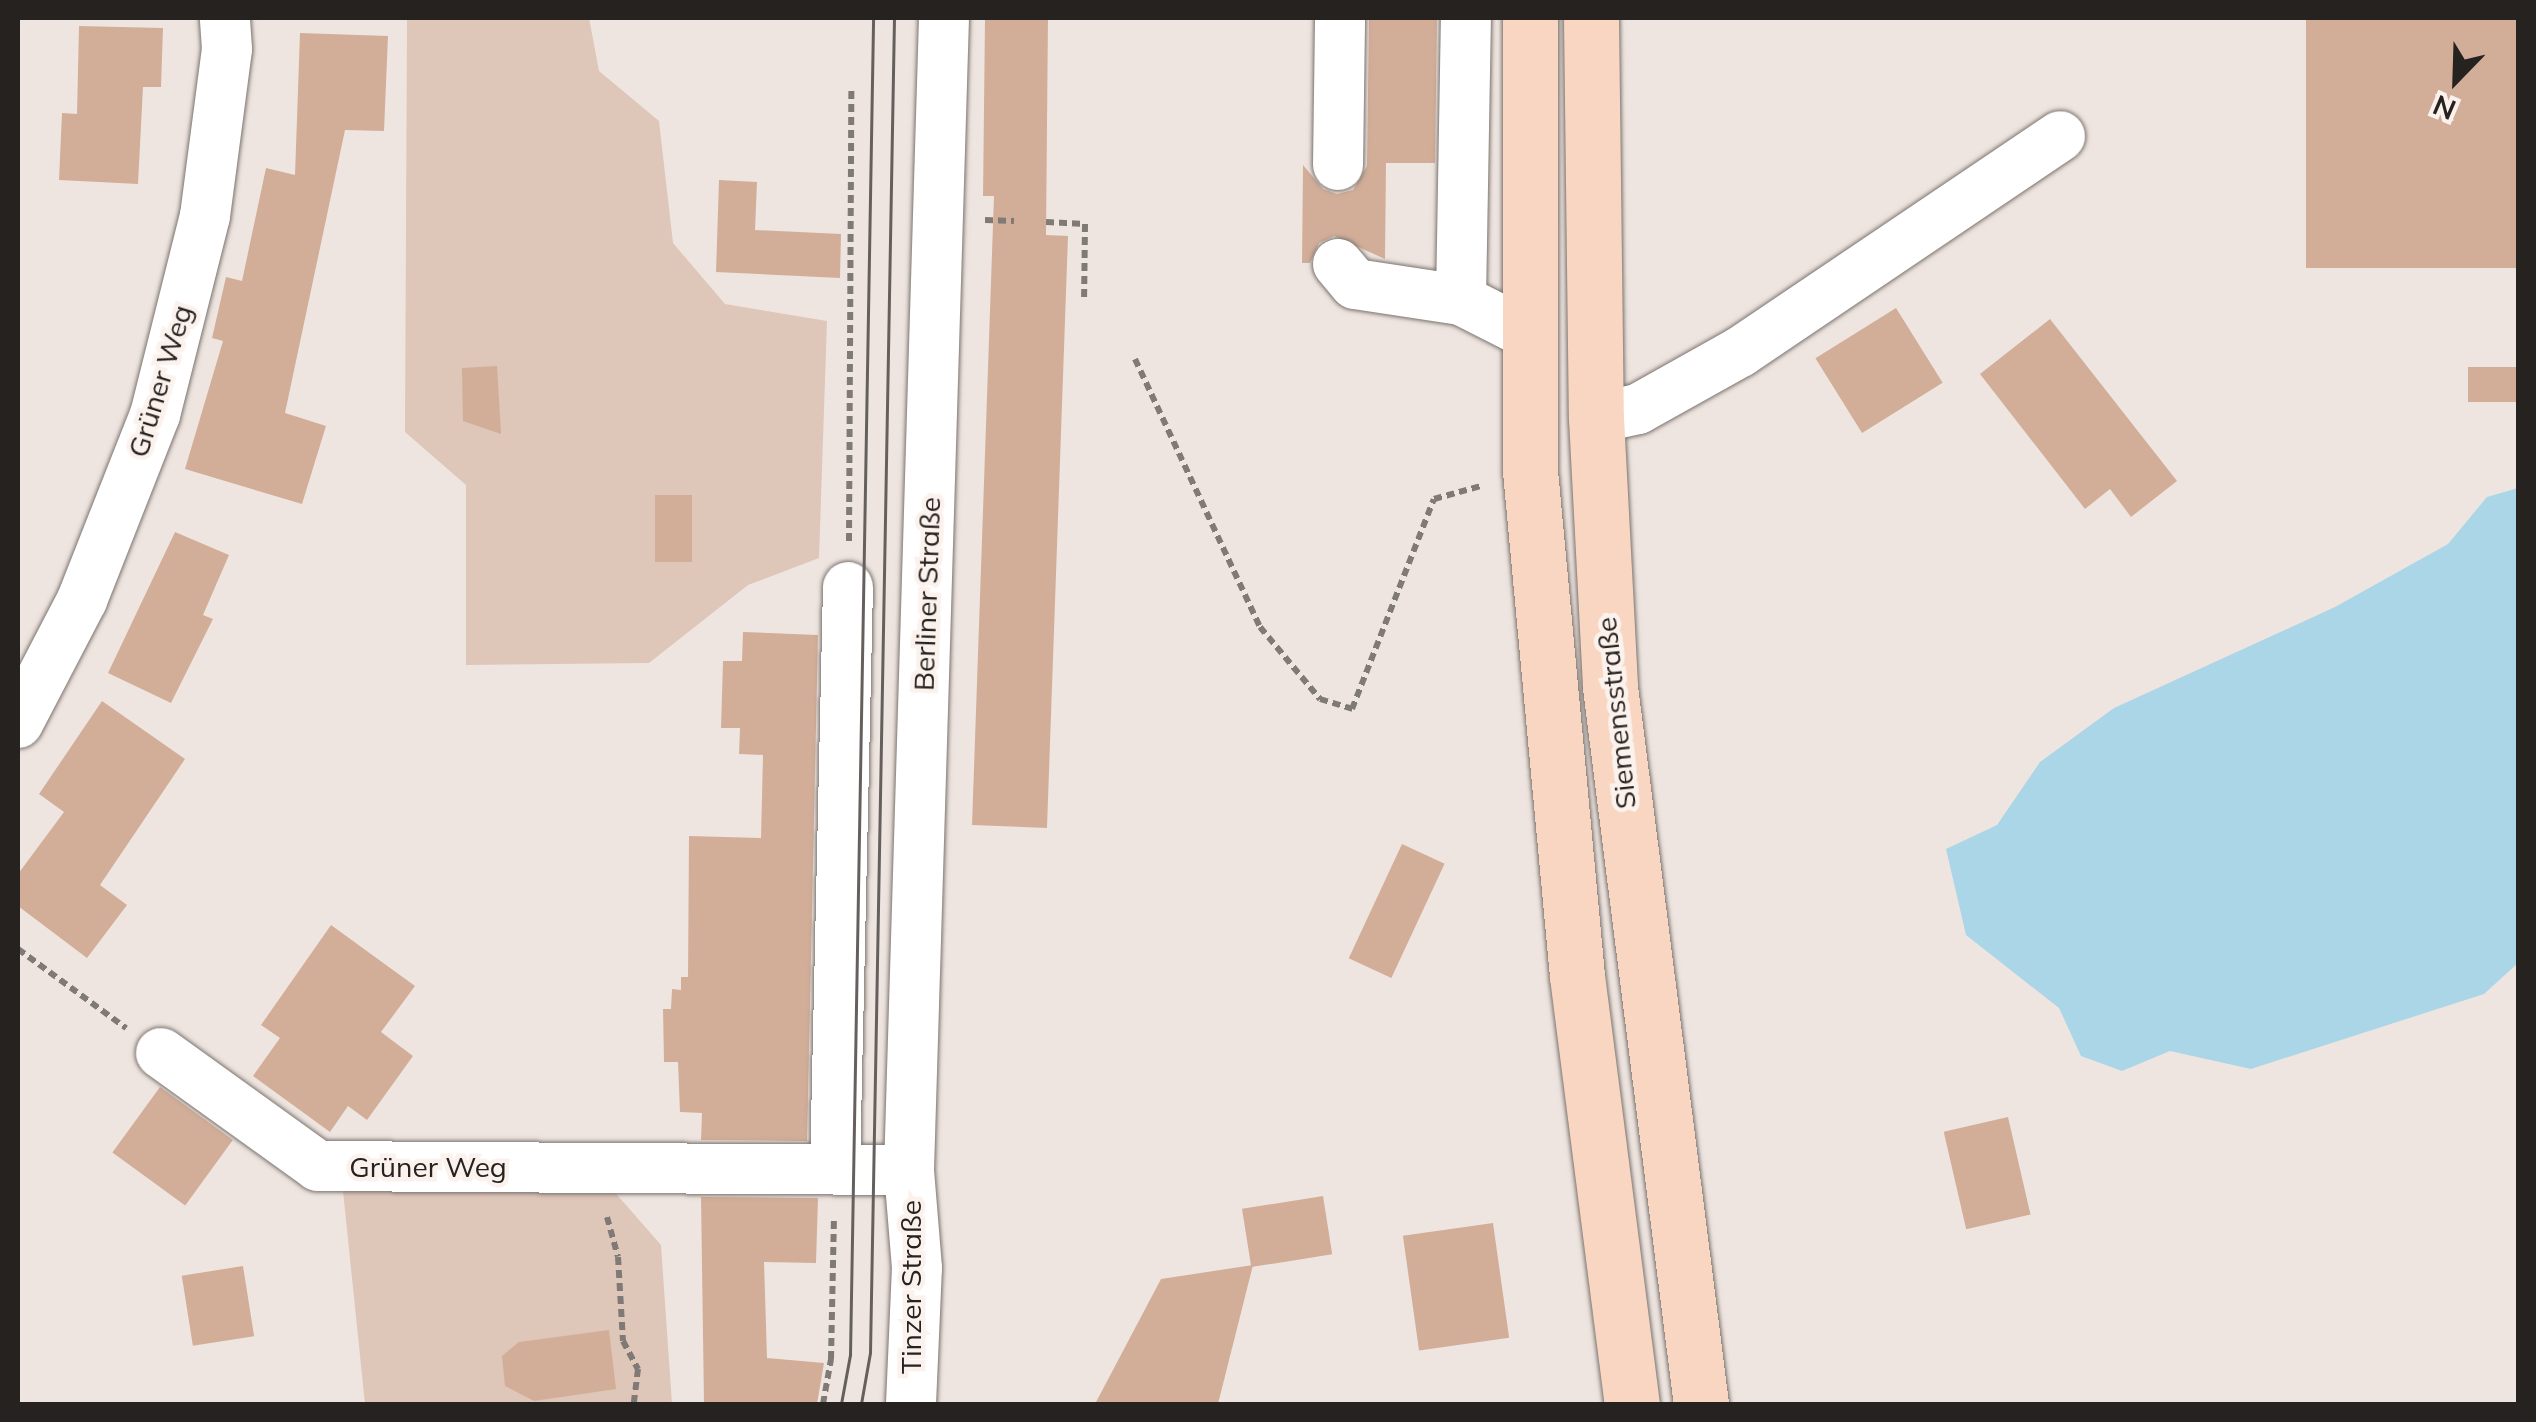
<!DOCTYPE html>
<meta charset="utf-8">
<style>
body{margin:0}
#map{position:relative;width:2536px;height:1422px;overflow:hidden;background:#efe5e0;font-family:Mulish,sans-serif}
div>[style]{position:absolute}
.green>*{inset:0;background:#dec6b9}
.water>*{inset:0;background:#abd6e8}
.building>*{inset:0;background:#d2ae99;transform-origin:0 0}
.path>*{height:6px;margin-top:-3px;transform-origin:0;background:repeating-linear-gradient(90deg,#807a77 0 8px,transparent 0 13px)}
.roads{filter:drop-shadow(0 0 2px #7b736e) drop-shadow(0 0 2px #7b736e)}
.minor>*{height:50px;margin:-25px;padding:0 25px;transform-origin:25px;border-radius:25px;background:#fff}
.major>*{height:55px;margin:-27.5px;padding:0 27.5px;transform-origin:27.5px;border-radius:27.5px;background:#f8d6c2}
.tram>*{height:2.5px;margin:-1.25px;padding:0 1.25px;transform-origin:1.25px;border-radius:1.25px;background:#65605d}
span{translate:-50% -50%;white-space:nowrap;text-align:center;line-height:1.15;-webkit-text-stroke:9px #fcf2ed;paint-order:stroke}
.street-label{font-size:28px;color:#252220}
.frame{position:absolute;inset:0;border:20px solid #252220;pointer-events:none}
.north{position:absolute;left:2406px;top:30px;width:100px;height:100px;-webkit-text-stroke:8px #fcf2ed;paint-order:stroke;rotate:203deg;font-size:28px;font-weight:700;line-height:40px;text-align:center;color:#252220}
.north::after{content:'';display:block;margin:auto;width:35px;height:45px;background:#252220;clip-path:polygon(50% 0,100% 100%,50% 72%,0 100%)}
</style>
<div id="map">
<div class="green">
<div style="clip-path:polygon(407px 18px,589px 18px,599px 71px,659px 121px,673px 243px,725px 304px,827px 321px,819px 558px,748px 585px,649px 663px,466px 665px,466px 485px,405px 432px)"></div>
<div style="clip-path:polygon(605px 1181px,661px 1245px,672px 1404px,365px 1404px,343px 1191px)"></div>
</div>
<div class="water">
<div style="clip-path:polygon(2518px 488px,2518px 963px,2484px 994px,2251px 1069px,2170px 1051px,2122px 1071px,2081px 1056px,2059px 1008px,1966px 935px,1946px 849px,1997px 825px,2040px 762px,2114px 708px,2335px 607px,2448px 544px,2487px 497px)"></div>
</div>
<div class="building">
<div style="clip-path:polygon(985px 18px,1048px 18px,1046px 235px,1068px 236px,1047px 828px,972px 825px,994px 196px,983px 196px)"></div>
<div style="clip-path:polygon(1369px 18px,1437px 18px,1435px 163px,1386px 163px,1385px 259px,1334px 236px,1319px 243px,1310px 263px,1302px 263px,1303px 165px,1323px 189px,1337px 194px,1353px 190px,1367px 166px)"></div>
<div style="left:2306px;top:18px;width:212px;height:250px"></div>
<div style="clip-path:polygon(79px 26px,163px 28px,161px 87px,143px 87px,138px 184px,59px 180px,62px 113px,77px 114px)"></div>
<div style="clip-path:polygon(300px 33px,388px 36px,384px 131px,345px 130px,285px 413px,326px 426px,302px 504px,185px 469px,223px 341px,212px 338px,226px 277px,242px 281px,266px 168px,295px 175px)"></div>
<div style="clip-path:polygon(719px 180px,757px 182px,755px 230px,841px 234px,840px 278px,716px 272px)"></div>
<div style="left:1896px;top:308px;width:88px;height:95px;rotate:58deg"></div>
<div style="clip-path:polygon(2050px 319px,2177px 481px,2131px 517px,2110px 489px,2085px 509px,1980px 374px)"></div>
<div style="clip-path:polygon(497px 366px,501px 434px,463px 421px,462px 368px)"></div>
<div style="left:2518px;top:367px;width:35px;height:50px;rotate:90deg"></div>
<div style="left:655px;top:495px;width:37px;height:67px"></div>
<div style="clip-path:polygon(175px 532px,229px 555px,203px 615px,213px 619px,171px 703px,108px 673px)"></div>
<div style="clip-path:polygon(743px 632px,818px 635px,807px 1141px,701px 1140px,702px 1113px,680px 1112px,678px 1062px,664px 1062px,663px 1009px,671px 1009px,672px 989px,681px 990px,681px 977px,688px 977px,689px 836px,761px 838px,763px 755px,739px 754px,740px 728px,721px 728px,723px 661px,742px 661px)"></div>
<div style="clip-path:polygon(102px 701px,185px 759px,100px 885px,127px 905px,87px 958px,18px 906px,18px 874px,64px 812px,39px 794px)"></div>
<div style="left:1402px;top:844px;width:47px;height:126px;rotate:25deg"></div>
<div style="clip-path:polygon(331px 925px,415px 986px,381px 1032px,413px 1056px,367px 1120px,348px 1106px,330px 1132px,253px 1076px,280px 1038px,261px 1025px)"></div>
<div style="left:160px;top:1087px;width:90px;height:81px;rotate:36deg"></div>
<div style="left:2008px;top:1117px;width:100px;height:66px;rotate:77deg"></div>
<div style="left:1323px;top:1196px;width:59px;height:82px;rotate:81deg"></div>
<div style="clip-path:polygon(701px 1197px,818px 1198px,816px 1263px,764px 1262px,767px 1358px,824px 1363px,817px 1404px,704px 1404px)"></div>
<div style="left:1493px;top:1223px;width:116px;height:91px;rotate:82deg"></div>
<div style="clip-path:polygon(1253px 1265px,1218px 1404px,1095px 1404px,1161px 1279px)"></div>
<div style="left:243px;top:1266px;width:71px;height:62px;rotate:81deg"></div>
<div style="clip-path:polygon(609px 1330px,616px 1389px,534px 1401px,505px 1386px,502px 1356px,519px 1342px)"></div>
</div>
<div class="path">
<div style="left:985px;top:220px;width:29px;rotate:2deg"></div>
<div style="left:1046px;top:222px;width:39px;rotate:3deg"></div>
<div style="left:1085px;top:224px;width:77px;rotate:90.7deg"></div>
<div style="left:1135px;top:359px;width:296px;rotate:65deg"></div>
<div style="left:1260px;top:627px;width:94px;rotate:50.2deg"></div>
<div style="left:1320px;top:699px;width:34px;rotate:17deg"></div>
<div style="left:1352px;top:709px;width:225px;rotate:-68.7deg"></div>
<div style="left:1434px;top:499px;width:49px;rotate:-15.5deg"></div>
<div style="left:849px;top:541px;width:453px;rotate:-89.7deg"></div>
<div style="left:18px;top:949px;width:134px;rotate:36.2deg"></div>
<div style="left:607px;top:1217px;width:41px;rotate:74.6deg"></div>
<div style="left:618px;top:1257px;width:84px;rotate:86.6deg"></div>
<div style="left:623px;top:1341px;width:32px;rotate:62deg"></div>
<div style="left:638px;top:1369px;width:35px;rotate:97deg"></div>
<div style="left:823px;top:1404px;width:46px;rotate:-79.9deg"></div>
<div style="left:831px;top:1359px;width:142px;rotate:-88.8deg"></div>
</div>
<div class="roads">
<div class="minor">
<div style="left:1338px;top:165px;width:147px;rotate:-89.2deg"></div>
<div style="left:1338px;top:264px;width:26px;rotate:50deg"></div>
<div style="left:1355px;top:284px;width:107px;rotate:8.6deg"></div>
<div style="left:1461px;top:300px;width:73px;rotate:26.9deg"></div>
<div style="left:1461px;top:300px;width:282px;rotate:-89deg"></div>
<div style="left:1596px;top:418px;width:43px;rotate:-12.1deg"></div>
<div style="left:1638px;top:409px;width:117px;rotate:-29.2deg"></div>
<div style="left:1740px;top:352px;width:386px;rotate:-34deg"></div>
<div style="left:18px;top:723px;width:139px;rotate:-62.5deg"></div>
<div style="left:82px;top:600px;width:199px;rotate:-68.5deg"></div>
<div style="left:155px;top:415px;width:205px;rotate:-75.9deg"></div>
<div style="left:205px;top:216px;width:168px;rotate:-82.5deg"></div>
<div style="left:227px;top:49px;width:31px;rotate:-94deg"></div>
<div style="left:161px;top:1053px;width:193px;rotate:35.7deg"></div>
<div style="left:318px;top:1166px;width:591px;rotate:0.39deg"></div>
<div style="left:835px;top:1168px;width:581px;rotate:-88.72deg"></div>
<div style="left:911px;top:1404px;width:136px;rotate:-87.5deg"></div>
<div style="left:917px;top:1268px;width:98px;rotate:-94.7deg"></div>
<div style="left:909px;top:1170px;width:1153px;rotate:-88.26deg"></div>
</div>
<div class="major">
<div style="left:1530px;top:18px;width:453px;rotate:90deg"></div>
<div style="left:1530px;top:471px;width:507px;rotate:84.68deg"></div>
<div style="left:1577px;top:976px;width:432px;rotate:82.7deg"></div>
<div style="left:1591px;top:18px;width:400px;rotate:89.3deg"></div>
<div style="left:1596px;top:418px;width:269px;rotate:87deg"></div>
<div style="left:1610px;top:687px;width:723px;rotate:82.77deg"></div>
</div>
</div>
<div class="tram">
<div style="left:841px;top:1404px;width:50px;rotate:-79.6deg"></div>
<div style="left:850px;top:1355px;width:1337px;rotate:-89.01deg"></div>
<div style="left:861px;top:1404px;width:52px;rotate:-80deg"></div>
<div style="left:870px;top:1353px;width:1335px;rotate:-88.97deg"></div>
</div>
<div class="street-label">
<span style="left:160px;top:381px;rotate:-73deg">Grüner Weg</span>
<span style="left:927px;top:594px;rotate:-88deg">Berliner Straße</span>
<span style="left:1616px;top:713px;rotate:-96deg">Siemensstraße</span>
<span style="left:428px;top:1167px">Grüner Weg</span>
<span style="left:911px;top:1287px;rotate:-90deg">Tinzer Straße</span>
</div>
<div class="frame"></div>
<div class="north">N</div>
</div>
